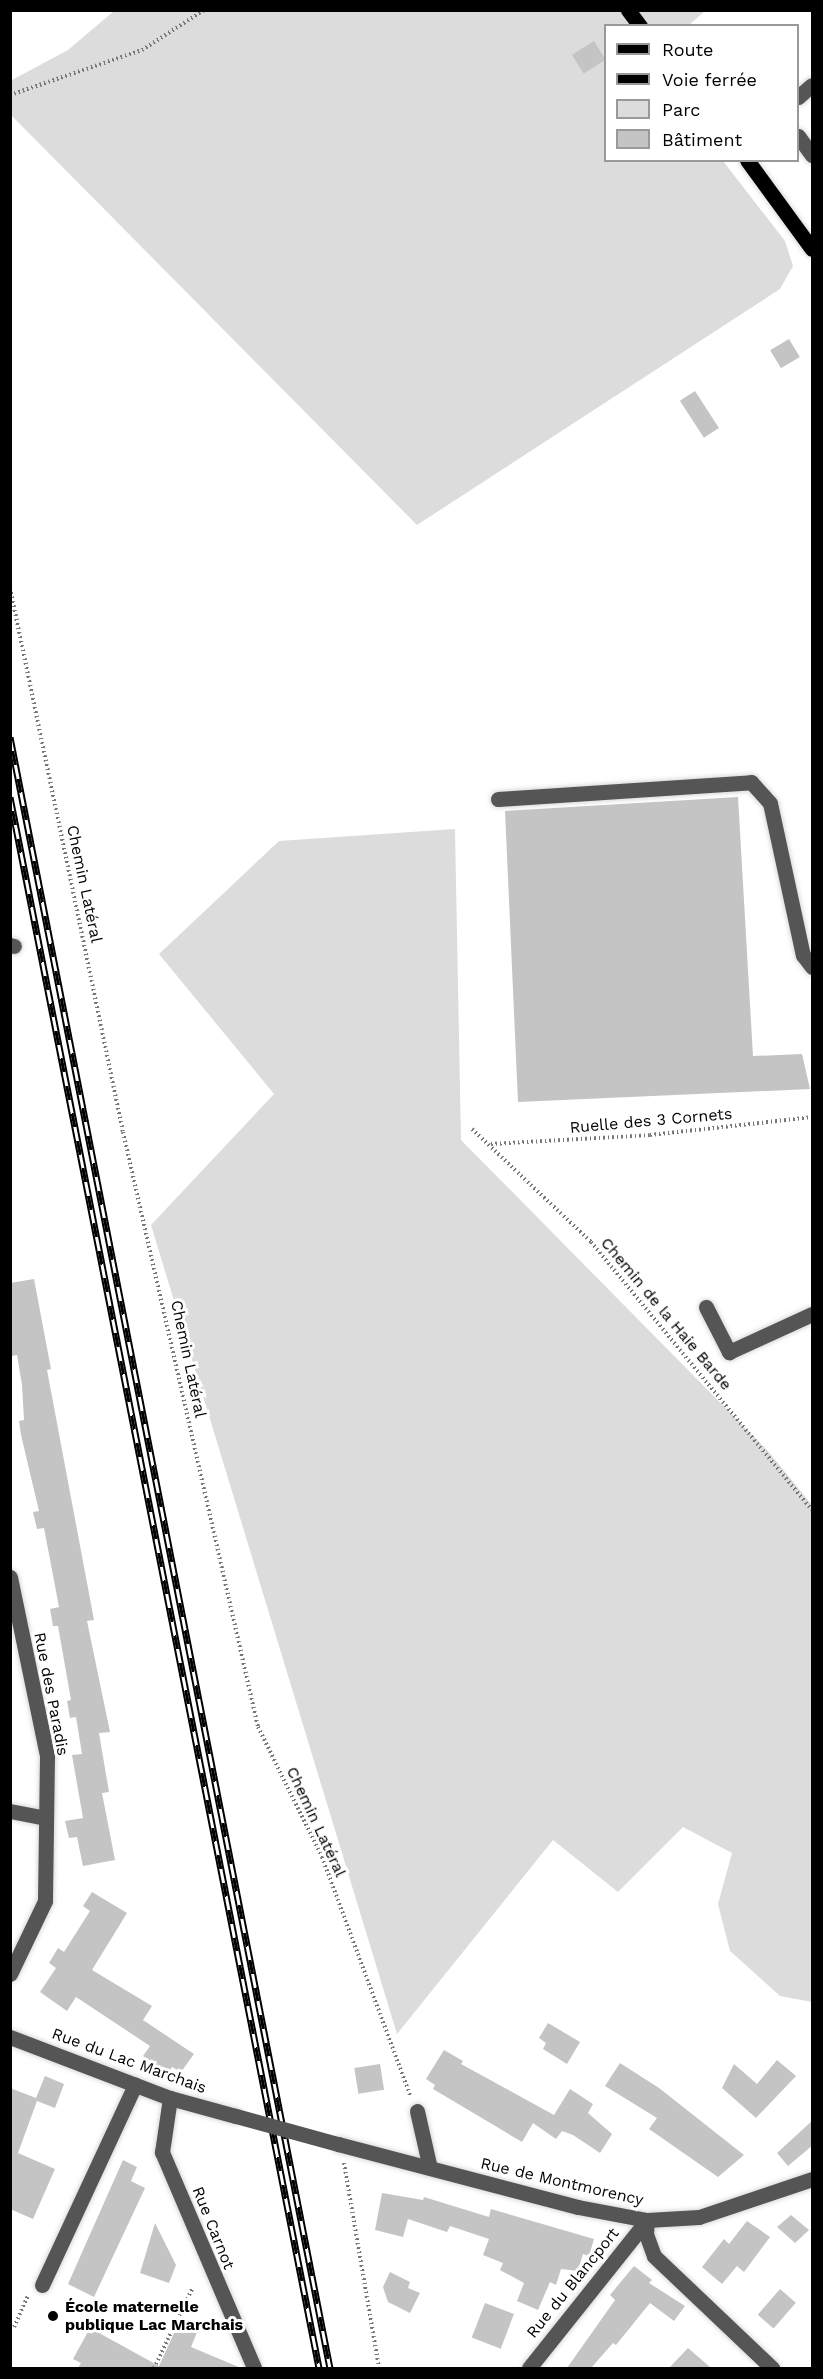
<!DOCTYPE html>
<meta charset="utf-8">
<style>
body{margin:0}
#map{position:relative;width:823px;height:2379px;overflow:hidden;background:#fff;font-family:"Work Sans",sans-serif}
div>[style]{position:absolute}
.green>*{inset:0;background:#dcdcdc}
.building>*{inset:0;background:#c4c4c4;transform-origin:0 0}
.path>*{height:4px;margin-top:-2px;transform-origin:0;background:repeating-linear-gradient(90deg,#777 0 1.5px,transparent 0 4.5px)}
.roads{filter:drop-shadow(0 0 2px #dbdbdb) drop-shadow(0 0 2px #dbdbdb)}
.minor>*{height:15px;margin:-7.5px;padding:0 7.5px;transform-origin:7.5px;border-radius:7.5px;background:#555}
.major>*{height:15px;margin:-7.5px;padding:0 7.5px;transform-origin:7.5px;border-radius:7.5px;background:#000}
.rail>*{height:7px;margin-top:-3.5px;transform-origin:0;background:repeating-linear-gradient(90deg,#fff 0 14px,#000 0 28px);box-sizing:border-box;border-block:2px solid #000}
.minor-bridge>*{height:15px;margin:-7.5px;padding:0 7.5px;transform-origin:7.5px;border-radius:7.5px;background:#555}
.dots>*{width:16px;height:16px;translate:-50% -50%;box-sizing:border-box;border:3px solid #fff;border-radius:50%}
span{translate:-50% -50%;white-space:nowrap;text-align:center;line-height:1.15;-webkit-text-stroke:6px #fff;paint-order:stroke}
.street-label{font-size:16px;color:#000}
.poi-label{font-size:16px;color:#000;font-weight:700}
.left{translate:0 -50%;text-align:left}
.frame{position:absolute;inset:0;border:12px solid #000;pointer-events:none}
.legend{position:absolute;left:604px;top:24px;width:195px;height:138px;box-sizing:border-box;background:#fff;border:2px solid #999;margin:0;padding:8px 10px;list-style:none;font-size:18px;color:#000}
.legend li{display:flex;align-items:center;gap:12px;height:30px}
.legend b{width:30px;border:2px solid #999}
</style>
<div id="map">
<div class="green">
<div style="clip-path:polygon(114px 11px,705px 11px,689px 25px,606px 26px,606px 160px,723px 161px,785px 241px,793px 266px,780px 289px,417px 525px,11px 115px,10px 81px,68px 50px)"></div>
<div style="clip-path:polygon(455px 829px,461px 1140px,768px 1451px,812px 1505px,812px 2002px,780px 1996px,730px 1951px,718px 1904px,732px 1853px,683px 1827px,618px 1892px,553px 1840px,397px 2034px,151px 1225px,274px 1094px,159px 954px,279px 841px)"></div>
</div>
<div class="building">
<div style="left:594px;top:41px;width:22px;height:26px;rotate:58deg"></div>
<div style="left:789px;top:339px;width:21px;height:22px;rotate:59deg"></div>
<div style="left:695px;top:391px;width:44px;height:18px;rotate:57deg"></div>
<div style="clip-path:polygon(738px 797px,753px 1056px,802px 1054px,810px 1089px,518px 1102px,505px 811px)"></div>
<div style="clip-path:polygon(34px 1279px,51px 1369px,47px 1370px,94px 1620px,87px 1621px,110px 1732px,99px 1733px,109px 1792px,102px 1793px,115px 1860px,83px 1866px,77px 1837px,69px 1838px,65px 1821px,83px 1818px,72px 1755px,82px 1754px,76px 1717px,70px 1718px,67px 1701px,71px 1700px,58px 1626px,53px 1626px,50px 1609px,59px 1607px,44px 1528px,37px 1529px,33px 1512px,39px 1511px,21px 1435px,19px 1421px,24px 1420px,22px 1385px,17px 1355px,12px 1356px,10px 1345px,10px 1283px)"></div>
<div style="clip-path:polygon(92px 1892px,127px 1913px,92px 1970px,152px 2006px,143px 2020px,194px 2054px,181px 2072px,172px 2067px,168px 2073px,143px 2056px,150px 2046px,76px 1997px,67px 2011px,40px 1992px,56px 1968px,49px 1963px,58px 1948px,64px 1952px,90px 1911px,83px 1906px)"></div>
<div style="clip-path:polygon(548px 2023px,580px 2042px,567px 2064px,543px 2049px,546px 2043px,539px 2038px)"></div>
<div style="clip-path:polygon(444px 2050px,463px 2061px,461px 2064px,554px 2115px,570px 2089px,593px 2104px,588px 2113px,612px 2134px,600px 2153px,573px 2135px,562px 2131px,556px 2139px,533px 2123px,522px 2142px,433px 2089px,435px 2085px,426px 2079px)"></div>
<div style="clip-path:polygon(777px 2060px,796px 2076px,756px 2118px,722px 2088px,734px 2064px,757px 2084px)"></div>
<div style="clip-path:polygon(620px 2063px,659px 2088px,744px 2155px,718px 2177px,649px 2129px,657px 2118px,605px 2086px)"></div>
<div style="left:380px;top:2064px;width:26px;height:26px;rotate:81deg"></div>
<div style="clip-path:polygon(45px 2076px,64px 2084px,55px 2108px,37px 2101px,18px 2153px,55px 2169px,33px 2219px,10px 2209px,10px 2088px,36px 2098px)"></div>
<div style="clip-path:polygon(813px 2120px,813px 2145px,788px 2166px,777px 2153px)"></div>
<div style="clip-path:polygon(123px 2160px,137px 2167px,131px 2181px,145px 2188px,94px 2297px,68px 2284px)"></div>
<div style="clip-path:polygon(382px 2193px,423px 2200px,424px 2197px,489px 2217px,491px 2209px,594px 2239px,589px 2256px,583px 2254px,578px 2271px,561px 2269px,556px 2285px,550px 2282px,538px 2310px,517px 2301px,524px 2283px,500px 2270px,503px 2263px,483px 2255px,489px 2239px,450px 2226px,447px 2232px,408px 2219px,403px 2237px,375px 2230px)"></div>
<div style="clip-path:polygon(791px 2215px,809px 2230px,795px 2243px,777px 2227px)"></div>
<div style="clip-path:polygon(747px 2221px,770px 2237px,744px 2272px,737px 2266px,722px 2284px,702px 2267px,724px 2239px,729px 2244px)"></div>
<div style="clip-path:polygon(155px 2223px,176px 2265px,169px 2283px,140px 2273px)"></div>
<div style="clip-path:polygon(634px 2266px,652px 2280px,649px 2283px,685px 2306px,674px 2321px,650px 2303px,616px 2345px,613px 2343px,591px 2368px,567px 2368px,615px 2300px,610px 2295px)"></div>
<div style="clip-path:polygon(390px 2272px,410px 2282px,408px 2288px,420px 2293px,410px 2313px,388px 2302px,383px 2287px)"></div>
<div style="left:780px;top:2289px;width:21px;height:34px;rotate:41deg"></div>
<div style="left:485px;top:2303px;width:31px;height:37px;rotate:21deg"></div>
<div style="clip-path:polygon(180px 2320px,198px 2330px,191px 2347px,241px 2368px,78px 2368px,81px 2363px,73px 2359px,90px 2328px,159px 2366px)"></div>
<div style="clip-path:polygon(688px 2348px,711px 2368px,669px 2368px)"></div>
</div>
<div class="path">
<div style="left:10px;top:95px;width:139px;rotate:-18.8deg"></div>
<div style="left:142px;top:50px;width:74px;rotate:-32.8deg"></div>
<div style="left:10px;top:588px;width:556px;rotate:78.27deg"></div>
<div style="left:123px;top:1132px;width:610px;rotate:77.22deg"></div>
<div style="left:258px;top:1727px;width:145px;rotate:63.8deg"></div>
<div style="left:322px;top:1857px;width:256px;rotate:69.7deg"></div>
<div style="left:472px;top:1129px;width:164px;rotate:43.5deg"></div>
<div style="left:591px;top:1242px;width:347px;rotate:50.5deg"></div>
<div style="left:491px;top:1144px;width:159px;rotate:-3.2deg"></div>
<div style="left:650px;top:1135px;width:163px;rotate:-6.3deg"></div>
<div style="left:344px;top:2163px;width:208px;rotate:80.3deg"></div>
<div style="left:10px;top:2325px;width:4px;rotate:27deg"></div>
<div style="left:14px;top:2327px;width:34px;rotate:-66deg"></div>
<div style="left:154px;top:2368px;width:88px;rotate:-64.3deg"></div>
</div>
<div class="roads">
<div class="minor">
<div style="left:798px;top:97px;width:18px;rotate:-41deg"></div>
<div style="left:798px;top:136px;width:24px;rotate:54deg"></div>
<div style="left:498px;top:799px;width:254px;rotate:-3.8deg"></div>
<div style="left:751px;top:782px;width:28px;rotate:48deg"></div>
<div style="left:770px;top:803px;width:156px;rotate:77.8deg"></div>
<div style="left:803px;top:955px;width:15px;rotate:53deg"></div>
<div style="left:10px;top:945px;width:4px;rotate:14deg"></div>
<div style="left:706px;top:1307px;width:51px;rotate:62.9deg"></div>
<div style="left:729px;top:1352px;width:91px;rotate:-24.6deg"></div>
<div style="left:10px;top:1577px;width:183px;rotate:78.3deg"></div>
<div style="left:47px;top:1756px;width:145px;rotate:90.8deg"></div>
<div style="left:45px;top:1901px;width:81px;rotate:115.6deg"></div>
<div style="left:10px;top:1811px;width:36px;rotate:11deg"></div>
<div style="left:10px;top:2037px;width:171px;rotate:20.9deg"></div>
<div style="left:170px;top:2098px;width:68px;rotate:15.3deg"></div>
<div style="left:170px;top:2098px;width:55px;rotate:98.4deg"></div>
<div style="left:162px;top:2152px;width:235px;rotate:66.9deg"></div>
<div style="left:417px;top:2111px;width:58px;rotate:77.2deg"></div>
<div style="left:338px;top:2144px;width:248px;rotate:14.7deg"></div>
<div style="left:578px;top:2207px;width:70px;rotate:10.7deg"></div>
<div style="left:647px;top:2220px;width:52px;rotate:-3.3deg"></div>
<div style="left:699px;top:2217px;width:119px;rotate:-18.6deg"></div>
<div style="left:647px;top:2220px;width:14px;rotate:94deg"></div>
<div style="left:646px;top:2234px;width:23px;rotate:70deg"></div>
<div style="left:654px;top:2256px;width:163px;rotate:43.5deg"></div>
<div style="left:42px;top:2285px;width:221px;rotate:-65.1deg"></div>
<div style="left:529px;top:2368px;width:189px;rotate:-51.4deg"></div>
</div>
<div class="major">
<div style="left:628px;top:10px;width:20px;rotate:53deg"></div>
<div style="left:747px;top:160px;width:110px;rotate:53.9deg"></div>
</div>
</div>
<div class="rail">
<div style="left:10px;top:737px;width:1662px;rotate:78.9deg"></div>
<div style="left:10px;top:797px;width:1601px;rotate:78.87deg"></div>
</div>
<div class="minor-bridge">
<div style="left:236px;top:2116px;width:106px;rotate:15.4deg"></div>
</div>
<div class="dots">
<div style="left:53px;top:2316px;background:#000"></div>
</div>
<div class="street-label">
<span style="left:84px;top:884px;rotate:78deg">Chemin Latéral</span>
<span style="left:651px;top:1121px;rotate:-5deg">Ruelle des 3 Cornets</span>
<span style="left:666px;top:1314px;rotate:50deg">Chemin de la Haie Barde</span>
<span style="left:188px;top:1359px;rotate:78deg">Chemin Latéral</span>
<span style="left:51px;top:1694px;rotate:79deg">Rue des Paradis</span>
<span style="left:316px;top:1822px;rotate:65deg">Chemin Latéral</span>
<span style="left:129px;top:2061px;rotate:20deg">Rue du Lac Marchais</span>
<span style="left:562px;top:2182px;rotate:13deg">Rue de Montmorency</span>
<span style="left:213px;top:2228px;rotate:68deg">Rue Carnot</span>
<span style="left:573px;top:2283px;rotate:-51deg">Rue du Blancport</span>
</div>
<div class="poi-label">
<span class="left" style="left:65px;top:2316px">École maternelle<br>publique Lac Marchais</span>
</div>
<div class="frame"></div>
<ul class="legend">
<li><b style="height:8px;background:#000"></b>Route</li>
<li><b style="height:8px;background:#000"></b>Voie ferrée</li>
<li><b style="height:16px;background:#dcdcdc"></b>Parc</li>
<li><b style="height:16px;background:#c4c4c4"></b>Bâtiment</li>
</ul>
</div>
